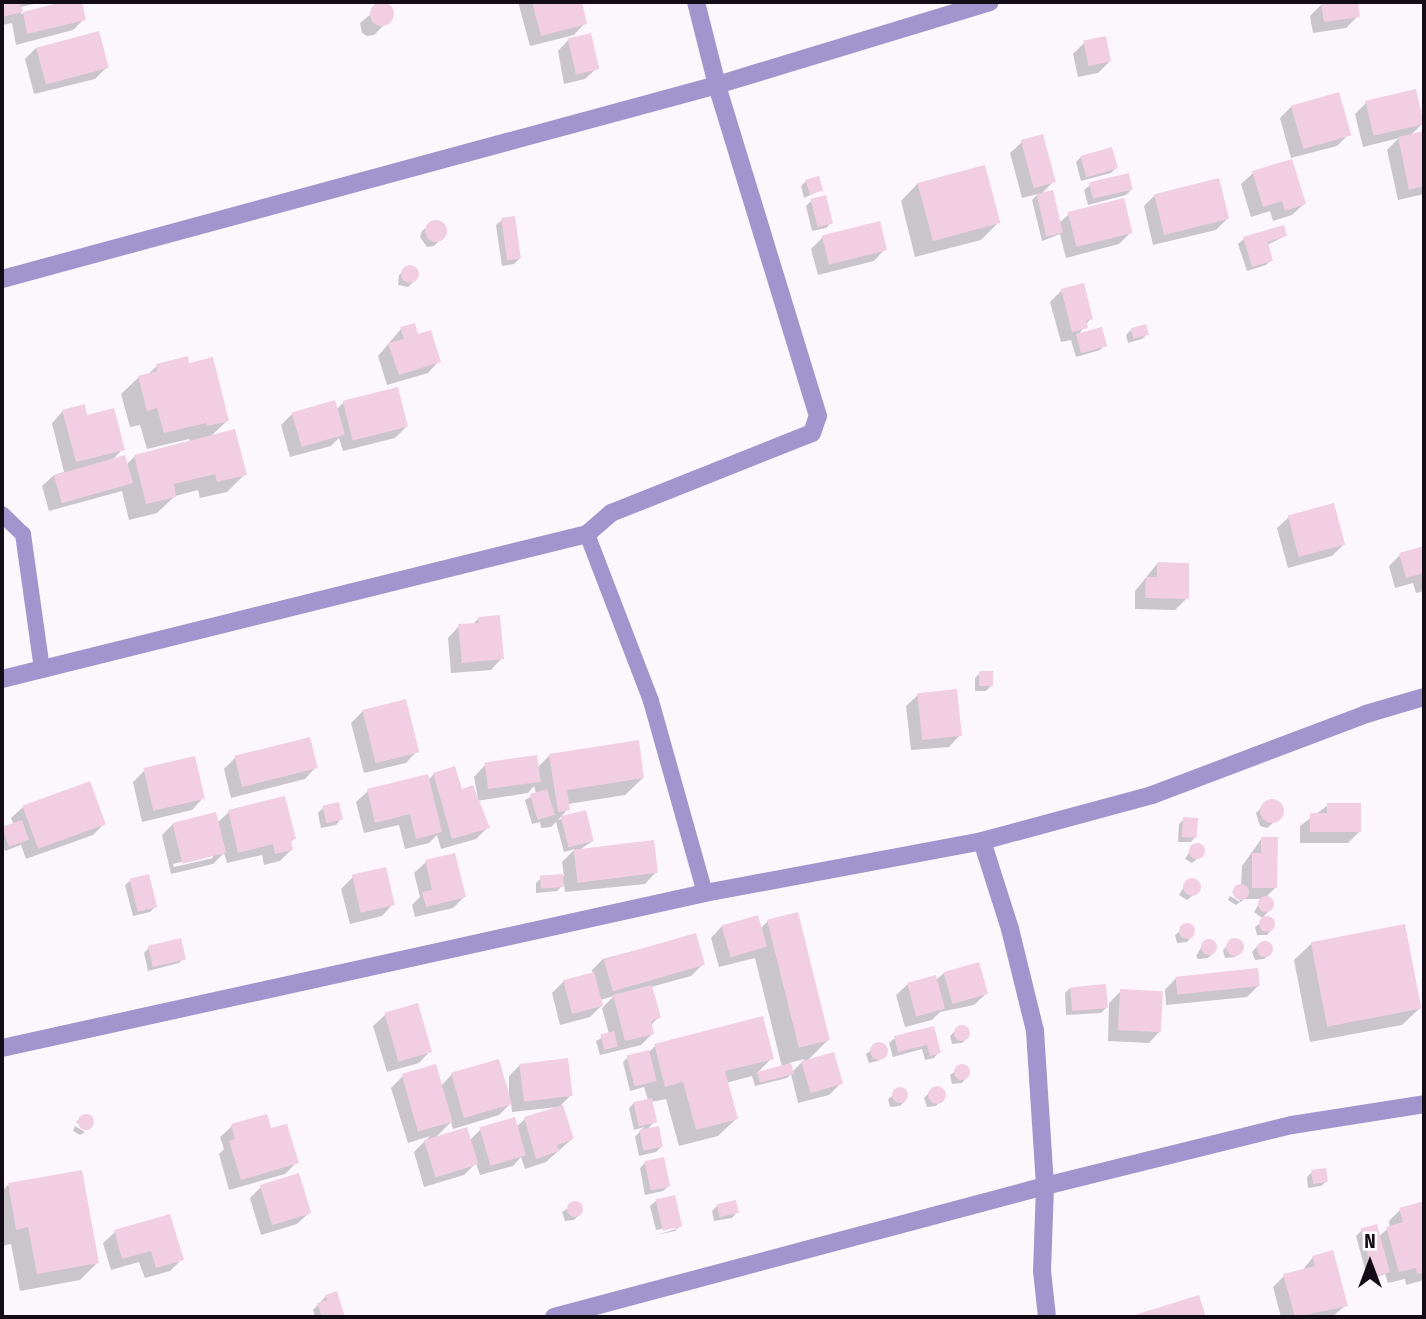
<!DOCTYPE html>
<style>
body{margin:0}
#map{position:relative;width:1426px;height:1319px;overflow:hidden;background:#fcf7fd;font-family:"Fira Sans Condensed",sans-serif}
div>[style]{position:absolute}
.shadow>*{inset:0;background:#0003}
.building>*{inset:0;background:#f2cee3;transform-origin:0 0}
.round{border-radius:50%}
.lane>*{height:16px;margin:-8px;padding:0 8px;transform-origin:8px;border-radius:8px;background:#a195cd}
.street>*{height:18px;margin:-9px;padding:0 9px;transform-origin:9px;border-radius:9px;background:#a195cd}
span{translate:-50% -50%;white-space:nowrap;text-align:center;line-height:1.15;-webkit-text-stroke:6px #fff;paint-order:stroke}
.frame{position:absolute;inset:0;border:4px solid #140c16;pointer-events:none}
.north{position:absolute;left:1335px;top:1228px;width:70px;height:70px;-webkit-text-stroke:5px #fff;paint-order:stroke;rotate:0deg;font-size:19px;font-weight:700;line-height:28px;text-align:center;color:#140c16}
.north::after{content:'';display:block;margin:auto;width:24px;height:32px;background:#140c16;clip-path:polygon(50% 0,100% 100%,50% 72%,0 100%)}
</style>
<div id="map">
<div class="shadow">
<div style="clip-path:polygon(2px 2px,43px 2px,20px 7px,21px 14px,80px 2px,84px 19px,73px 30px,16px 45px,12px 23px,2px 25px)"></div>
<div style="clip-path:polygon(518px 2px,580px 2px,585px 23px,574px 35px,530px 46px)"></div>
<div style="clip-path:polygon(1339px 2px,1356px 2px,1358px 16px,1346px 28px,1313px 33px,1310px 16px,1322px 4px)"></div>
<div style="clip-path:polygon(383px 4px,390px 9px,391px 18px,374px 35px,367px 36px,362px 33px,360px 23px)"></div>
<div style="clip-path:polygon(569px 39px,597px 68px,585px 79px,564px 84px,558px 51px)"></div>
<div style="clip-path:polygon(1085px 42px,1109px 62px,1098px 73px,1078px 77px,1073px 54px)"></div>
<div style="clip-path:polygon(36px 48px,107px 67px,95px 79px,34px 94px,25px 59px)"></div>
<div style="clip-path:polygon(1366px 103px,1423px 123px,1410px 136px,1424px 133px,1424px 194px,1398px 200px,1387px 150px,1399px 138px,1363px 147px,1355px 114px)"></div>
<div style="clip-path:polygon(1292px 106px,1349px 134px,1337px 146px,1291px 158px,1280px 118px)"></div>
<div style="clip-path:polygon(1022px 142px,1054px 181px,1041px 194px,1059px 223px,1069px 214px,1131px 232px,1119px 244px,1066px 258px,1060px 234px,1042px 241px,1032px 200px,1038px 194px,1022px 198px,1010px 153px)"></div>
<div style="clip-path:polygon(1081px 157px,1116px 168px,1111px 173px,1081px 181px,1076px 162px)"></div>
<div style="clip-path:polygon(1253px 173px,1304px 204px,1292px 215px,1273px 221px,1270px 211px,1251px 217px,1241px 184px)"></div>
<div style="clip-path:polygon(806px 181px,821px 190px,804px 198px,801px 186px)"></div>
<div style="clip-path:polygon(918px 183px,998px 223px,981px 240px,915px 257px,901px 201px)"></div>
<div style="clip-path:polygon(1090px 185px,1131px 190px,1126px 195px,1088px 205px,1084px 190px)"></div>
<div style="clip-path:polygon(1155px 195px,1227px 219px,1216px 230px,1153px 245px,1144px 206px)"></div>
<div style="clip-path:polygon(811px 201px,831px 223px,826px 228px,812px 231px,806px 206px)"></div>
<div style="clip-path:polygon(502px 220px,519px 259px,514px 264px,502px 266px,496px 225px)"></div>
<div style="clip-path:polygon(434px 221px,445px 228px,445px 235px,434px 246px,427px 247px,420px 237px,422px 231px)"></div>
<div style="clip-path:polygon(1285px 236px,1267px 245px,1271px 260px,1266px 265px,1247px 271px,1238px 244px,1244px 239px)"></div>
<div style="clip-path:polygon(823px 237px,885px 249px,874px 261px,818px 275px,811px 249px)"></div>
<div style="clip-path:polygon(415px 268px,417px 272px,413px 282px,408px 287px,398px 285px,399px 275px,404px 270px)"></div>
<div style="clip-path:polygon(1062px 290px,1091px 318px,1079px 334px,1105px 345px,1100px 350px,1076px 357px,1071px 340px,1061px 342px,1050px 302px)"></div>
<div style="clip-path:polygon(401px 329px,417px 336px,439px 361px,428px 373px,387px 385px,378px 356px)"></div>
<div style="clip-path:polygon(1131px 330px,1147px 334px,1142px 339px,1128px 343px,1126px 335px)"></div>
<div style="clip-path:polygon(188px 365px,227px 421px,210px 437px,245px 474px,227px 492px,200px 498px,198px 490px,175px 496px,157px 513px,129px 520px,122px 491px,49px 511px,42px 486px,54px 475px,64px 472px,52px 423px,63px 411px,86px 417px,123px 449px,112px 460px,126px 465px,135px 456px,190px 442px,189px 439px,147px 449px,140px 425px,130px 427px,121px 394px,139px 377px,147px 375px,157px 366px)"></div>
<div style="clip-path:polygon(344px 402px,407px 426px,395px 438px,343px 451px,339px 438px,331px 446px,290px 457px,281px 425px,293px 413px,336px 410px)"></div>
<div style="clip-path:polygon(1289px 517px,1343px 545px,1332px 556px,1288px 568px,1277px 528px)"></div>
<div style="clip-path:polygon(1424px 548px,1424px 591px,1416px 593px,1413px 583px,1395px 588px,1389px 566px,1400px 555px)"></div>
<div style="clip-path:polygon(1157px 564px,1187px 598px,1175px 610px,1135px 609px,1135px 591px)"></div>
<div style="clip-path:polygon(479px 618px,502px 658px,491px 670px,451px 673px,448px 638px,459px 626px,472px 625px)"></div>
<div style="clip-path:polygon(980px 673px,991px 686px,986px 691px,975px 691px,975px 678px)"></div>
<div style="clip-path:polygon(918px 695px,960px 735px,949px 747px,911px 750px,906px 706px)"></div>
<div style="clip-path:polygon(363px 711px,417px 751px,406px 763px,364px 773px,351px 723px)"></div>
<div style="clip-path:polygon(550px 755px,643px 778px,625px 795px,568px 804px,568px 809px,558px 820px,585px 812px,593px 841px,579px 850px,656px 872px,645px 884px,565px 892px,564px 884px,557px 891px,536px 893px,536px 883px,541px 878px,564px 876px,562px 862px,575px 849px,564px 852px,556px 822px,551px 827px,541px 828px,540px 822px,532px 824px,525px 800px,536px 794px,534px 786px,528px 793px,477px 801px,488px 827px,476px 839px,441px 849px,437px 835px,429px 843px,405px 849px,399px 825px,364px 833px,356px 802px,368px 791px,428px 780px,434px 774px,478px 798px,474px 777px,485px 765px,537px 768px)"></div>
<div style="clip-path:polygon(235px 758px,316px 767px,305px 779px,231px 798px,224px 769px)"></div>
<div style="clip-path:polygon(144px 771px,203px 798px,192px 810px,142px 822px,133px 782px)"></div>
<div style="clip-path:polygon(1274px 801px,1282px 812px,1279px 818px,1267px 828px,1260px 826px,1256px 813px,1267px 802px)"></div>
<div style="clip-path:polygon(1328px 805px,1359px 832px,1348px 843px,1300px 843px,1300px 826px)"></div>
<div style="clip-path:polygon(23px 807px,104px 824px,93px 835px,26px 859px,21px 845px,5px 851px,2px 843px,2px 831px,14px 825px,11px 818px)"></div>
<div style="clip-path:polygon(323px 808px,341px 819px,336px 825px,321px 828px,318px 813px)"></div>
<div style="clip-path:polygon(evenodd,229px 812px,294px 839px,289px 843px,291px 850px,280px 861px,264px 865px,262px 855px,227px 863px,224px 853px,213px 864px,171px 874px,162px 835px,173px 824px,217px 823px,229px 812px,213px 854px,213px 858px,174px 867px,173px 864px,213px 854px)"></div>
<div style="clip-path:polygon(1184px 819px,1196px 836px,1191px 842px,1178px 842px,1179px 824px)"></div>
<div style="clip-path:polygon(1262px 838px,1276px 887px,1264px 899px,1272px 900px,1271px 909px,1262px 918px,1254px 912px,1262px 899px,1244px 899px,1241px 902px,1232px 892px,1237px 886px,1241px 887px,1242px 866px)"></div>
<div style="clip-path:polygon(1194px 845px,1202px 847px,1201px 856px,1192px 863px,1185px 859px)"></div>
<div style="clip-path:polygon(426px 862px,464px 897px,453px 908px,415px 917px,412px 905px,420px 897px,414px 873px)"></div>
<div style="clip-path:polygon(353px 877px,393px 904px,382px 916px,350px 924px,341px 889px)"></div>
<div style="clip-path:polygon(131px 880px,155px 907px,150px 912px,133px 916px,125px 885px)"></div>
<div style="clip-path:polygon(1188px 880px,1198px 883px,1197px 892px,1187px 900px,1179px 895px)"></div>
<div style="clip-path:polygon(1230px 896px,1240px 902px,1236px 905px,1228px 900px)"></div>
<div style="clip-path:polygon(1269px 917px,1274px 924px,1272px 929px,1267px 935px,1257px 935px,1255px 927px)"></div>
<div style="clip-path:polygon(evenodd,768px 921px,828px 1040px,807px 1061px,841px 1083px,829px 1095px,798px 1103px,791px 1074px,787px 1078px,755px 1086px,752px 1076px,726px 1083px,736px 1119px,718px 1136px,679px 1146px,666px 1099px,651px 1102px,655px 1121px,646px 1131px,661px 1147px,656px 1152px,639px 1156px,635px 1137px,644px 1127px,634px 1130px,629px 1108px,634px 1103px,648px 1100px,644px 1087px,630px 1091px,623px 1062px,628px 1057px,650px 1051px,655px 1046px,772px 1058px,756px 1074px,782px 1067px,755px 958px,719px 967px,711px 938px,722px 926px,760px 929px,768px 921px,805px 1059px,792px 1072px,789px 1063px,805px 1059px)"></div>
<div style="clip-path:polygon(1189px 925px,1194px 932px,1192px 936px,1187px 942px,1177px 943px,1175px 935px)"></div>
<div style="clip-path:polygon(695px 935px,703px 964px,691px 976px,651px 987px,659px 1017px,650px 1026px,652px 1034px,641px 1045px,600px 1055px,596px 1041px,609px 1034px,602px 1008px,614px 996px,600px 1000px,601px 1006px,590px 1017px,560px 1025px,552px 993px,564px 981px,593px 974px,592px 970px,603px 959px)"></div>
<div style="clip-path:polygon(1205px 941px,1214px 943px,1214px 952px,1208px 958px,1198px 959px,1196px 956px)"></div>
<div style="clip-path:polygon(1232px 941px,1240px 943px,1240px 952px,1235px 957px,1225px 958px,1223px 950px)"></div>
<div style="clip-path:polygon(1261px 942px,1270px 945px,1270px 954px,1264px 959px,1255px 960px,1252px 952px)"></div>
<div style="clip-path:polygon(1312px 943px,1420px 1008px,1402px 1025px,1310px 1042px,1294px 960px)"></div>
<div style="clip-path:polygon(149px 948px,184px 958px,179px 963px,148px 971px,144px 953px)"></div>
<div style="clip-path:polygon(944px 973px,986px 994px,974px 1005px,940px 1012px,932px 1020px,905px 1027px,896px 995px,908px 984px,936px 980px)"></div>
<div style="clip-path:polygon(1176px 978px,1259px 985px,1247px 997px,1166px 1005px,1165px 990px)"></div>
<div style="clip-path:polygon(1070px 988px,1106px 1008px,1101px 1013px,1066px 1015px,1065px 993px)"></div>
<div style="clip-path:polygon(1121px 991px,1160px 1031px,1149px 1043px,1108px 1041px,1109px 1003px)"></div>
<div style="clip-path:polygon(385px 1015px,430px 1051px,419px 1063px,387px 1072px,373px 1026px)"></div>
<div style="clip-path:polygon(959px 1027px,967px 1029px,967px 1038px,962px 1043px,952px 1044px,950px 1036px)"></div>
<div style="clip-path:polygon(933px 1028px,939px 1052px,934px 1058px,925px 1060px,922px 1049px,893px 1057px,889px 1043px,895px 1038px)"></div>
<div style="clip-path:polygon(880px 1044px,885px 1051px,884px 1056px,878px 1061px,869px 1063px,866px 1054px)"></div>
<div style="clip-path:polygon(evenodd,520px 1065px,571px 1095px,561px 1105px,572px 1139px,546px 1162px,525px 1169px,521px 1157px,513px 1166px,480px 1175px,476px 1163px,464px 1175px,424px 1187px,414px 1152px,430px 1136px,408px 1143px,391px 1088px,403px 1076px,441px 1086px,452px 1074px,509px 1100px,509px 1076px,520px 1065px,511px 1103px,512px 1112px,558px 1107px,525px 1119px,516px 1127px,481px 1129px,469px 1141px,435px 1138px,451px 1122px,453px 1129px,499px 1115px,511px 1103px)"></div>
<div style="clip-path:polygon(964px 1065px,967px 1067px,967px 1077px,962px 1083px,952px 1084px,950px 1075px)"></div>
<div style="clip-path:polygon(902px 1089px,906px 1091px,905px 1101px,900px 1106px,890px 1107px,888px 1099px)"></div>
<div style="clip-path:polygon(933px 1089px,942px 1091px,941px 1100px,936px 1106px,927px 1107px,924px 1098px)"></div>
<div style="clip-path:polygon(266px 1116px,270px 1131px,297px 1162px,285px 1174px,229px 1190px,219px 1154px,224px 1149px,220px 1137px,232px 1126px)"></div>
<div style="clip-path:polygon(82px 1117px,91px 1119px,87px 1130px,76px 1122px)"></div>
<div style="clip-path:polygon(75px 1126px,85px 1132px,80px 1135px,73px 1131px)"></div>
<div style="clip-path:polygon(645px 1163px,668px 1186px,663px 1191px,645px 1195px,640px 1168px)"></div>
<div style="clip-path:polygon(1312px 1172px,1327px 1181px,1321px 1186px,1308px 1188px,1307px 1177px)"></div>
<div style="clip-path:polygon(8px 1185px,97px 1263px,80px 1280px,20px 1291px,11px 1244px,2px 1246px,2px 1191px)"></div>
<div style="clip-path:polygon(261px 1187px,309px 1213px,297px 1224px,261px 1235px,250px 1198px)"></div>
<div style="clip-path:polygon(656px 1201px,680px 1226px,675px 1231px,657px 1235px,676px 1229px,676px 1226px,656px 1230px,650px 1206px)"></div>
<div style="clip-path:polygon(576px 1203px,582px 1210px,580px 1214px,574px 1220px,565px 1221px,562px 1212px)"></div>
<div style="clip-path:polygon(1424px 1203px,1424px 1280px,1406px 1285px,1405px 1279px,1388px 1283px,1385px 1274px,1368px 1280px,1356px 1236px,1362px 1230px,1378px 1237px,1390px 1227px,1389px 1221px,1400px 1210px)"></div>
<div style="clip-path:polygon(717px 1206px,737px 1212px,732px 1218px,714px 1221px,712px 1211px)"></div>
<div style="clip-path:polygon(115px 1232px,182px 1259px,170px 1271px,145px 1278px,139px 1262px,111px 1270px,103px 1243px)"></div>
<div style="clip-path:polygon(1313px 1257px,1346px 1305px,1332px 1317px,1281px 1317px,1273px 1287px,1284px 1276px,1302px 1271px)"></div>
<div style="clip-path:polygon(335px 1293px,343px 1317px,315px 1317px,313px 1310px,326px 1296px)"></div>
</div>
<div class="building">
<div style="clip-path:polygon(2px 2px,20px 2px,23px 12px,2px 17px)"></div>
<div style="clip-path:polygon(62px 2px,82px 2px,86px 20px,27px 34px,23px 12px)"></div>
<div style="clip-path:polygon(532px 2px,582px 2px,587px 24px,541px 36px)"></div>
<div style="clip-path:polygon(1358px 2px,1360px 17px,1324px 22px,1321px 3px)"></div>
<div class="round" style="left:370px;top:2px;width:24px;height:24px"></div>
<div style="left:99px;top:31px;width:38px;height:65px;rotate:75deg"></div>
<div style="left:591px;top:33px;width:37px;height:24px;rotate:77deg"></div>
<div style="left:1106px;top:36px;width:26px;height:23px;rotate:79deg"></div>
<div style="left:1416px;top:89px;width:36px;height:52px;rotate:77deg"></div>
<div style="left:1339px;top:92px;width:45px;height:50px;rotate:74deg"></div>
<div style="clip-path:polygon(1424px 131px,1424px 186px,1409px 190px,1398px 137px)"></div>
<div style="left:1043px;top:134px;width:50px;height:23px;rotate:75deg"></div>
<div style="left:1112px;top:147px;width:22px;height:33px;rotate:74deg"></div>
<div style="clip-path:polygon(1292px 159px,1306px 204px,1285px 211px,1282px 201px,1263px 207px,1252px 171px)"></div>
<div style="left:985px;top:165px;width:60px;height:70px;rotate:75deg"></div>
<div style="left:1129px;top:173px;width:17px;height:41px;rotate:77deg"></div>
<div style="left:819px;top:176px;width:15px;height:14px;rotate:74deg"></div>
<div style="left:1219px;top:178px;width:42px;height:67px;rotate:76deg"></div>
<div style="left:1053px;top:190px;width:44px;height:17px;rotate:77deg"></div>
<div style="left:826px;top:195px;width:29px;height:16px;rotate:76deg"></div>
<div style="left:1124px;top:198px;width:36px;height:58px;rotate:76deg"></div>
<div style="left:515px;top:216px;width:43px;height:14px;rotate:82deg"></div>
<div class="round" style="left:425px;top:220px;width:22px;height:22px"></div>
<div style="left:880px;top:221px;width:30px;height:60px;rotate:76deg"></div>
<div style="clip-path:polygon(1284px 225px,1287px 236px,1268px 242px,1273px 261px,1252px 267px,1243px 237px)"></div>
<div class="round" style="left:401px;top:265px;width:18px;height:18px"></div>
<div style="clip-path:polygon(1084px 283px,1093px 319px,1086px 321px,1088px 328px,1072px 332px,1061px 289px)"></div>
<div style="clip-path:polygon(415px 323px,418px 334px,431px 330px,441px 362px,399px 375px,388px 343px,404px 339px,400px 327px)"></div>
<div style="left:1146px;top:324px;width:11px;height:16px;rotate:75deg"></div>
<div style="left:1102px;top:327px;width:20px;height:27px;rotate:75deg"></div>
<div style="clip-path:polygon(188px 356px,189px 363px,213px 357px,229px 421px,207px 426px,206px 423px,164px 433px,157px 408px,147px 411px,138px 376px,157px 371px,156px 364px)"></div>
<div style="left:398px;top:387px;width:41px;height:57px;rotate:76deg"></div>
<div style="left:335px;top:400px;width:36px;height:45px;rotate:74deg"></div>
<div style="clip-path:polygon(85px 404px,87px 415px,114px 408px,125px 450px,76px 462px,62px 410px)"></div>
<div style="clip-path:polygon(235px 429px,247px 475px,217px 482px,215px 474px,174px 484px,176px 497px,146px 504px,134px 455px)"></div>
<div style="left:125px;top:455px;width:29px;height:74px;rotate:74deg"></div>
<div style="left:1334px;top:503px;width:43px;height:48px;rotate:75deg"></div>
<div style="clip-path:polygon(1424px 546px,1424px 573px,1406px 578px,1399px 553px)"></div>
<div style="clip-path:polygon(1157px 562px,1189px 563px,1189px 599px,1145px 598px,1146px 577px,1157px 577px)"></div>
<div style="clip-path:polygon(500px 615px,504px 659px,462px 663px,458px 624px,479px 623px,478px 617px)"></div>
<div style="left:979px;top:671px;width:14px;height:15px"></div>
<div style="left:957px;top:689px;width:47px;height:40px;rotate:84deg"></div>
<div style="left:406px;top:699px;width:55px;height:45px;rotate:76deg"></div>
<div style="left:310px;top:737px;width:32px;height:78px;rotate:76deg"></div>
<div style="clip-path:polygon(639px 740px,644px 778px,567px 790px,570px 810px,558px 812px,549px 754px)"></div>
<div style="left:537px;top:755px;width:27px;height:53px;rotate:82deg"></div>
<div style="left:195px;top:756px;width:44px;height:53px;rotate:77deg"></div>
<div style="clip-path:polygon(455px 766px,462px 789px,473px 785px,490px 828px,452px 839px,433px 773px)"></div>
<div style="clip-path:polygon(428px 774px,442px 832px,416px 839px,410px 814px,375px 823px,367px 789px)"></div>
<div style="left:90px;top:781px;width:46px;height:72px;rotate:70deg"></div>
<div style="left:547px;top:789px;width:27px;height:18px;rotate:73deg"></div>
<div style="clip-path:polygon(285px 796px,296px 839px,291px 840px,293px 850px,275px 854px,273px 844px,238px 853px,228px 810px)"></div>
<div class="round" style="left:1260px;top:799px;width:24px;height:24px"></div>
<div style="left:339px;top:802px;width:18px;height:17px;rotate:77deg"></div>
<div style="clip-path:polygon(1327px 803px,1361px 803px,1361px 832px,1310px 832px,1310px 813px,1327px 813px)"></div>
<div style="left:586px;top:810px;width:32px;height:26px;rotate:76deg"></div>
<div style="left:216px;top:812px;width:42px;height:45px;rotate:76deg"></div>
<div style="left:1183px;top:817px;width:15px;height:20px;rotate:4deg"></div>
<div style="left:22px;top:820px;width:21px;height:21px;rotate:71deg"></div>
<div style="clip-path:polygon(1261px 837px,1278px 837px,1277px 888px,1252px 888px,1252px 853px,1261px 853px)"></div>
<div style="left:654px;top:840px;width:33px;height:81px;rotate:83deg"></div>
<div class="round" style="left:1189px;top:843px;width:16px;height:16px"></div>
<div style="clip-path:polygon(455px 853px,466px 897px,426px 907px,422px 892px,432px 890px,425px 860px)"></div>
<div style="left:386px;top:867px;width:39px;height:35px;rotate:77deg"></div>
<div style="left:149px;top:874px;width:34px;height:20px;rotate:76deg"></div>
<div style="left:563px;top:874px;width:13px;height:23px;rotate:86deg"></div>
<div class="round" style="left:1183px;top:878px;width:18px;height:18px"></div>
<div class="round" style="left:1233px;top:884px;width:16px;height:16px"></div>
<div class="round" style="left:1258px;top:896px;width:16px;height:16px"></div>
<div style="left:798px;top:912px;width:132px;height:32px;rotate:76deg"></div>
<div style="left:758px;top:915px;width:33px;height:38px;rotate:74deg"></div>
<div class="round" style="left:1259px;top:916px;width:16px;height:16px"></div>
<div class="round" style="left:1179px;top:923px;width:16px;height:16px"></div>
<div style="left:1405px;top:924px;width:86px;height:96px;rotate:79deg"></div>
<div style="left:696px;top:933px;width:33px;height:96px;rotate:74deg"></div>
<div style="left:181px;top:938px;width:22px;height:34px;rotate:77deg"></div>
<div class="round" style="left:1226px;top:938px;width:18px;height:18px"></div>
<div class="round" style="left:1201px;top:939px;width:16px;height:16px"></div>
<div class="round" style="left:1257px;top:941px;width:16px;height:16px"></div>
<div style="left:979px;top:962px;width:33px;height:37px;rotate:74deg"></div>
<div style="left:1258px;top:968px;width:18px;height:83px;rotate:84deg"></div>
<div style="left:594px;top:972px;width:35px;height:32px;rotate:75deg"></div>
<div style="left:936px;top:975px;width:35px;height:30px;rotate:75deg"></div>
<div style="left:1106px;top:984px;width:24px;height:36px;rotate:85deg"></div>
<div style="clip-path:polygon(652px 985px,661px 1018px,651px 1021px,654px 1034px,625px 1041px,613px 995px)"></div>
<div style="left:1120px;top:989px;width:43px;height:41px;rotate:3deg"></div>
<div style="left:418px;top:1003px;width:51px;height:35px;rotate:74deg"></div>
<div style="clip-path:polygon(763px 1016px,774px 1059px,725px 1071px,738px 1119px,696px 1130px,683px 1082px,665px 1087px,654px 1044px)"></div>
<div class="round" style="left:954px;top:1025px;width:16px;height:16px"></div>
<div style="clip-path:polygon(934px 1026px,941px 1053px,930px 1056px,927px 1045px,898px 1052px,894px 1036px)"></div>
<div style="left:614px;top:1031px;width:16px;height:14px;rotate:76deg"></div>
<div class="round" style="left:870px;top:1042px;width:18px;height:18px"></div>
<div style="left:649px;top:1050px;width:32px;height:23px;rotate:76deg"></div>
<div style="left:834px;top:1052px;width:33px;height:34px;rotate:74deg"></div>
<div style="left:568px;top:1058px;width:38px;height:49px;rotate:83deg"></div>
<div style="left:499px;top:1059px;width:47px;height:50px;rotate:74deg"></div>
<div style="left:791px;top:1063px;width:11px;height:35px;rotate:75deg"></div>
<div class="round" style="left:954px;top:1064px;width:16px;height:16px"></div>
<div style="left:436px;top:1064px;width:60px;height:36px;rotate:74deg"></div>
<div class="round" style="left:928px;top:1086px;width:18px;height:18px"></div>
<div class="round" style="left:892px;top:1087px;width:16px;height:16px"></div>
<div style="left:652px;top:1098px;width:25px;height:19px;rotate:78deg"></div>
<div style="clip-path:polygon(563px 1105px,574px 1139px,557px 1145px,559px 1151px,536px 1159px,524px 1117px)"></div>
<div class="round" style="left:78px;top:1114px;width:16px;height:16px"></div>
<div style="clip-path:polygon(267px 1114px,271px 1128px,287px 1124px,299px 1163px,241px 1180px,229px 1141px,235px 1139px,231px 1124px)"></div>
<div style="left:515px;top:1117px;width:40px;height:37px;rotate:74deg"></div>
<div style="left:659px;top:1126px;width:21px;height:20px;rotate:79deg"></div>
<div style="left:467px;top:1127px;width:39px;height:45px;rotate:73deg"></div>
<div style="left:664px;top:1157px;width:30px;height:20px;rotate:78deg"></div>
<div style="left:1326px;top:1168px;width:14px;height:15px;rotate:82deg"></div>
<div style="clip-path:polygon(82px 1170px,99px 1263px,37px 1274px,28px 1227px,16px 1230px,8px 1183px)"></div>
<div style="left:299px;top:1173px;width:42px;height:41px;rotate:73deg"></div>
<div style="left:675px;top:1195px;width:32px;height:20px;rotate:77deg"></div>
<div style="left:736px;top:1200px;width:13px;height:20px;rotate:77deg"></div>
<div class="round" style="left:567px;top:1201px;width:16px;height:16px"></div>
<div style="clip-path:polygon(1424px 1201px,1424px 1273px,1417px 1274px,1416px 1268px,1399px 1272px,1386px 1227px,1403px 1222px,1399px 1208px)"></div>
<div style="clip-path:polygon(170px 1214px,184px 1260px,156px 1268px,151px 1251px,122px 1259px,114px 1230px)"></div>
<div style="left:1377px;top:1224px;width:50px;height:17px;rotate:75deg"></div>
<div style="clip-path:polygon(1333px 1250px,1348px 1306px,1295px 1317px,1283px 1274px,1315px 1266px,1312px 1256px)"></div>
<div style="clip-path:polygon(337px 1291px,345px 1317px,322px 1317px,317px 1303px,327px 1300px,325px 1295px)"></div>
<div style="clip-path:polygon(1199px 1295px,1206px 1317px,1128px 1317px)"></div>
</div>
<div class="lane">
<div style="left:2px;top:514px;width:29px;rotate:44deg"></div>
<div style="left:23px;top:534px;width:137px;rotate:82deg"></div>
<div style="left:587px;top:534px;width:179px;rotate:69deg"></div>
<div style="left:651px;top:701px;width:199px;rotate:74.3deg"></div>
</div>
<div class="street">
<div style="left:2px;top:279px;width:741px;rotate:-15.18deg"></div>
<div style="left:717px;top:85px;width:285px;rotate:-16.9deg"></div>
<div style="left:2px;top:679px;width:603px;rotate:-13.92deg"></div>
<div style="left:587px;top:534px;width:32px;rotate:-41deg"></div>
<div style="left:611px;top:513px;width:216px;rotate:-21.7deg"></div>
<div style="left:812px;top:433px;width:18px;rotate:-71deg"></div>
<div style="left:818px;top:416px;width:346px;rotate:-107deg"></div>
<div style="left:717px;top:85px;width:86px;rotate:-104.2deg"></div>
<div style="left:982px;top:841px;width:92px;rotate:72.3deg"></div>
<div style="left:1010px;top:929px;width:105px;rotate:76.2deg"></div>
<div style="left:1035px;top:1031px;width:155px;rotate:86.3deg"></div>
<div style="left:1045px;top:1186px;width:85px;rotate:92deg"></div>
<div style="left:1042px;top:1271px;width:46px;rotate:83.8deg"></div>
<div style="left:2px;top:1048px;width:720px;rotate:-12.43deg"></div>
<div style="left:705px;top:893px;width:282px;rotate:-10.6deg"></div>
<div style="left:982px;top:841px;width:176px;rotate:-15.1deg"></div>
<div style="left:1152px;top:795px;width:229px;rotate:-20.7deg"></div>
<div style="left:1366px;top:714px;width:60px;rotate:-16.3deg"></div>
<div style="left:554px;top:1317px;width:508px;rotate:-14.94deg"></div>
<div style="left:1045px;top:1186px;width:254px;rotate:-13.9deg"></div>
<div style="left:1292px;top:1125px;width:134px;rotate:-9deg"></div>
</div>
<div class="frame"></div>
<div class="north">N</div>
</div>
